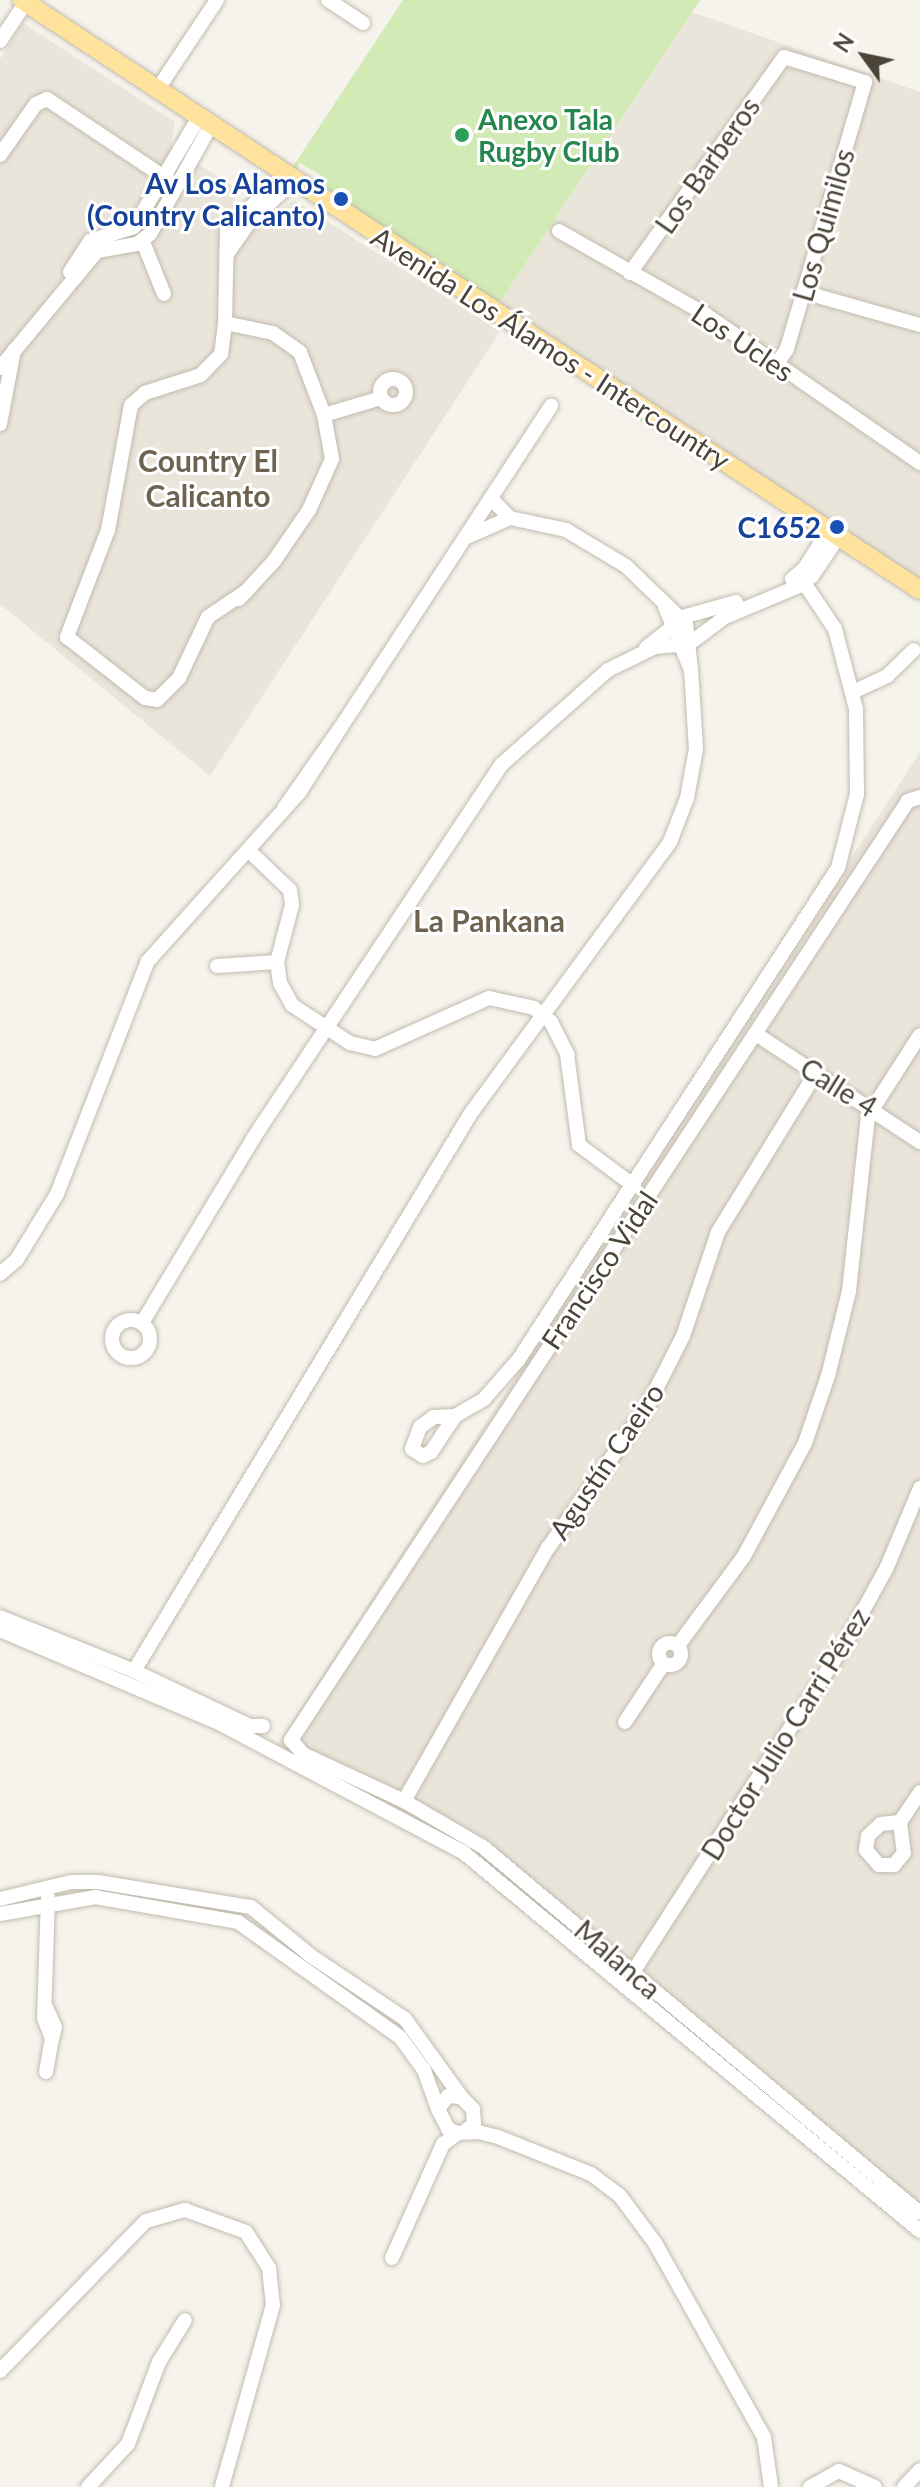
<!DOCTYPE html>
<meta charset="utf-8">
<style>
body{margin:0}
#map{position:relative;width:920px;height:2487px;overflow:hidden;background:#f6f3ec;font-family:Lato,sans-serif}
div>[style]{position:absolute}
.residential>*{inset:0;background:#eae5da}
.green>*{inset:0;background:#d2eab5}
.roads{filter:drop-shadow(0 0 2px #c2bbae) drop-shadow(0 0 2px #c2bbae)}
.minor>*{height:14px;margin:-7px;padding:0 7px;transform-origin:7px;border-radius:7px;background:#fff}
.minor>.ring{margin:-7px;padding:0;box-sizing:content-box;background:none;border:14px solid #fff;border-radius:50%}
.major>*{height:18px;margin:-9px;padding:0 9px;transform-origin:9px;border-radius:9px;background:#ffe39c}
.dots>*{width:22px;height:22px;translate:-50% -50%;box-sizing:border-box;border:4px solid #fff;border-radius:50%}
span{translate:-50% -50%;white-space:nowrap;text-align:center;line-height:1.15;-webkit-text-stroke:6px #fff;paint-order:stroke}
.leisure-label{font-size:28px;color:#27864d;font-weight:700}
.left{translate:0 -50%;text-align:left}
.street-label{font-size:28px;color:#4b4439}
.transit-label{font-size:28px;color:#164399;font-weight:700}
.right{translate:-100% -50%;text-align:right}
.neighbourhood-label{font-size:30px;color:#6e6250;font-weight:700}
.north{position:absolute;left:824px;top:16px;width:80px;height:80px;-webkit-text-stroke:6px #fff;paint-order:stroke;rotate:303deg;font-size:22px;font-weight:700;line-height:32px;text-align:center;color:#4b4439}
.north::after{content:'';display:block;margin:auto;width:28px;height:36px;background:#4b4439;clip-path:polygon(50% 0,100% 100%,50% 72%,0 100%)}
</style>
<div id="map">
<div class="residential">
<div style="clip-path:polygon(692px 12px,920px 92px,920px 580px,497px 307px)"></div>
<div style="clip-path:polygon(23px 23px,175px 122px,171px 146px,232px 186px,236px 205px,254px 227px,294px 200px,500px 332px,210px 776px,0 604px,0 59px)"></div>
<div style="clip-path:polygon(920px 752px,920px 2221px,462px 1842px,277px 1745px)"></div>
</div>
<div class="green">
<div style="clip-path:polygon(403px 0,700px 0,497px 307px,321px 193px,322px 176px,300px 163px,293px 174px,290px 171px)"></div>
</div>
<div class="roads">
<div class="minor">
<div style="left:328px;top:0;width:42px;rotate:33.3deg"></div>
<div style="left:0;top:41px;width:47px;rotate:-56.3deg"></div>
<div style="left:157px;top:90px;width:108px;rotate:-56.3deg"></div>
<div style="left:0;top:155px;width:62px;rotate:-54.8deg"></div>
<div style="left:36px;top:104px;width:12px;rotate:-24deg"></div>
<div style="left:47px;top:99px;width:155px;rotate:33.7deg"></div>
<div style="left:559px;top:231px;width:168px;rotate:29.6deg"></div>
<div style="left:705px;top:314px;width:262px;rotate:34.7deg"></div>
<div style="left:143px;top:242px;width:56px;rotate:68deg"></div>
<div style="left:227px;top:254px;width:40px;rotate:-55.1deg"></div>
<div style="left:250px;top:221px;width:59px;rotate:-42.3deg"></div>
<div style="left:70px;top:272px;width:37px;rotate:-57deg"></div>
<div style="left:90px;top:241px;width:46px;rotate:-17.7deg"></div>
<div style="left:134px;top:227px;width:128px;rotate:-59.4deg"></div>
<div style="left:630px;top:273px;width:265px;rotate:-54.5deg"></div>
<div style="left:784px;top:57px;width:85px;rotate:17.2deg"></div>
<div style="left:865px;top:82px;width:278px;rotate:106.3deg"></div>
<div style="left:787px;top:349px;width:19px;rotate:125deg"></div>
<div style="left:803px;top:292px;width:122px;rotate:15.8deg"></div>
<div style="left:225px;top:323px;width:31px;rotate:97deg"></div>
<div style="left:221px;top:354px;width:29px;rotate:134deg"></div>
<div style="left:201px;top:375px;width:59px;rotate:162.2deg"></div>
<div style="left:145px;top:393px;width:18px;rotate:139deg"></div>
<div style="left:131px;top:405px;width:127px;rotate:100.4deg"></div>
<div style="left:108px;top:530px;width:115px;rotate:111deg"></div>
<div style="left:67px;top:637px;width:99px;rotate:38deg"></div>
<div style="left:145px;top:698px;width:12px;rotate:9deg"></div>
<div style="left:157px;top:700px;width:31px;rotate:-45deg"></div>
<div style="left:179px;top:678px;width:68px;rotate:-64.6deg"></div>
<div style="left:208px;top:617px;width:45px;rotate:-34deg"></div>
<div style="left:0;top:368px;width:152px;rotate:-50.3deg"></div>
<div style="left:97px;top:251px;width:41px;rotate:-9.9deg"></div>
<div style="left:137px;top:244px;width:16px;rotate:-38deg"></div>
<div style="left:150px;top:234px;width:125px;rotate:-60.8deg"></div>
<div class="ring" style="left:380px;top:379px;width:12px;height:12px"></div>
<div style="left:324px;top:415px;width:59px;rotate:-16.6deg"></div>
<div style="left:0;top:424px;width:75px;rotate:-79.3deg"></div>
<div style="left:510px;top:518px;width:57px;rotate:12.1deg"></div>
<div style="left:566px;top:530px;width:70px;rotate:31deg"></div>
<div style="left:626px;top:566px;width:83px;rotate:44deg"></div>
<div style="left:686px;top:624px;width:46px;rotate:83.8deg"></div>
<div style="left:691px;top:670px;width:68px;rotate:-112.4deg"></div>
<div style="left:469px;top:536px;width:45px;rotate:-23.7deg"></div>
<div style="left:510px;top:518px;width:28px;rotate:-134deg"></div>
<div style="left:792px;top:579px;width:16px;rotate:-40deg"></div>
<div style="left:804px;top:569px;width:46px;rotate:-57.3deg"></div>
<div style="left:239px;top:599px;width:52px;rotate:-47.4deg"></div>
<div style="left:274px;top:561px;width:62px;rotate:-55.5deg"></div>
<div style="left:309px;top:510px;width:56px;rotate:-65.7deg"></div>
<div style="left:332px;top:459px;width:45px;rotate:-100.3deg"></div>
<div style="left:324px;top:415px;width:67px;rotate:-110.9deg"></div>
<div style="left:300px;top:352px;width:33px;rotate:-145deg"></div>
<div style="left:273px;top:333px;width:49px;rotate:-168.2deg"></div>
<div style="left:225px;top:323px;width:94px;rotate:-88.8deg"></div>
<div style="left:227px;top:229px;width:79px;rotate:-43deg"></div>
<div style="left:646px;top:648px;width:51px;rotate:-38.7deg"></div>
<div style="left:686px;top:616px;width:52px;rotate:-15.6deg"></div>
<div style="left:853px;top:692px;width:38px;rotate:-25deg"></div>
<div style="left:887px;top:676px;width:37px;rotate:-44deg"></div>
<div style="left:341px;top:727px;width:384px;rotate:-56.8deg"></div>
<div style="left:920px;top:797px;width:13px;rotate:162deg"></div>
<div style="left:908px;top:801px;width:1124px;rotate:123.31deg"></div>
<div style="left:291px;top:1740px;width:18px;rotate:49deg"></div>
<div style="left:303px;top:1754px;width:111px;rotate:25deg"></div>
<div style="left:404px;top:1801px;width:91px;rotate:30.2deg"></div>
<div style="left:483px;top:1847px;width:570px;rotate:39.95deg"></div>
<div style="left:248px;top:850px;width:58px;rotate:43.6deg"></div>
<div style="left:290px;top:890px;width:15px;rotate:82deg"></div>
<div style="left:292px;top:905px;width:59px;rotate:104.7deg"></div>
<div style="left:277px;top:962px;width:21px;rotate:82deg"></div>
<div style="left:280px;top:983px;width:25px;rotate:61deg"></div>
<div style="left:292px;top:1005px;width:69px;rotate:33.2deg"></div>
<div style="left:350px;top:1043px;width:26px;rotate:13deg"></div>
<div style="left:375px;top:1049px;width:125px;rotate:-24.1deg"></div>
<div style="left:489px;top:998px;width:46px;rotate:12.5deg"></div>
<div style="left:534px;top:1008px;width:22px;rotate:39deg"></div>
<div style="left:551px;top:1022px;width:36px;rotate:63deg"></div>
<div style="left:567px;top:1054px;width:92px;rotate:82.5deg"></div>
<div style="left:579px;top:1145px;width:69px;rotate:36.7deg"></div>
<div style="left:217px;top:966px;width:60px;rotate:-3.8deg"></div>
<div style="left:756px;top:1034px;width:196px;rotate:33.4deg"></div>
<div style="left:0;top:1274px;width:23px;rotate:-41deg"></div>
<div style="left:17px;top:1259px;width:76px;rotate:-58.4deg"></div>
<div style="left:57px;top:1194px;width:250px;rotate:-68.7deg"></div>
<div style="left:148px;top:961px;width:226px;rotate:-48.1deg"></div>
<div style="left:299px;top:793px;width:78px;rotate:-57.5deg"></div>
<div style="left:341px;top:727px;width:99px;rotate:125.1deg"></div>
<div class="ring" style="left:112px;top:1320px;width:24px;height:24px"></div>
<div style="left:142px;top:1323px;width:217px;rotate:-58.9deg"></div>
<div style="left:254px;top:1137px;width:447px;rotate:-56.4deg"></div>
<div style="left:501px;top:765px;width:143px;rotate:-41.6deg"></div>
<div style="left:608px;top:670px;width:52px;rotate:-26.1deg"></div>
<div style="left:655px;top:647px;width:34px;rotate:-5deg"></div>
<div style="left:689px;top:644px;width:45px;rotate:-36.9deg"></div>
<div style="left:725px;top:617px;width:80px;rotate:-22.7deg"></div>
<div style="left:799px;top:586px;width:16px;rotate:-38deg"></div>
<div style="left:812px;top:576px;width:48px;rotate:-56deg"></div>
<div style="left:455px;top:1416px;width:43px;rotate:123.7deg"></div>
<div style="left:431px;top:1452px;width:9px;rotate:153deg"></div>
<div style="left:423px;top:1456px;width:13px;rotate:-148deg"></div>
<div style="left:412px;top:1449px;width:23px;rotate:-70deg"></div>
<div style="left:420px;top:1427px;width:17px;rotate:-36deg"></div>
<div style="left:434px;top:1417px;width:21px;rotate:-3deg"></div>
<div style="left:455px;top:1416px;width:34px;rotate:-30deg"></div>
<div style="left:484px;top:1399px;width:53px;rotate:-48.8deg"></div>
<div style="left:519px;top:1359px;width:586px;rotate:-56.99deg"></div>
<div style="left:838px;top:868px;width:76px;rotate:-75.6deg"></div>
<div style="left:857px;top:794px;width:85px;rotate:-90.7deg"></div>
<div style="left:856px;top:709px;width:83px;rotate:-104.7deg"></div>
<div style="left:835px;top:629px;width:66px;rotate:-123.9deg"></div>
<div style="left:0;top:1617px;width:144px;rotate:21.9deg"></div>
<div style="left:134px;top:1671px;width:652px;rotate:-58.87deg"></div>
<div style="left:471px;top:1113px;width:336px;rotate:-53.7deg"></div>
<div style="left:670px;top:842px;width:47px;rotate:-68.9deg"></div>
<div style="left:687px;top:798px;width:50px;rotate:-79.6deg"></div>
<div style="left:696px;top:749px;width:79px;rotate:-93.6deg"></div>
<div style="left:0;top:1630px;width:240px;rotate:23deg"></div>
<div style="left:221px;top:1724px;width:274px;rotate:27.9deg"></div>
<div style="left:463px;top:1852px;width:594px;rotate:39.67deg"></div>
<div class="ring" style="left:659px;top:1643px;width:8px;height:8px"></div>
<div style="left:679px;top:1644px;width:109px;rotate:-53.5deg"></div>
<div style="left:744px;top:1556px;width:128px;rotate:-61.6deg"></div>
<div style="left:805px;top:1443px;width:71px;rotate:-71.1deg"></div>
<div style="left:828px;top:1376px;width:88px;rotate:-76.1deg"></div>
<div style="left:849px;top:1291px;width:176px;rotate:-83.8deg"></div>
<div style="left:868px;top:1116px;width:96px;rotate:-57.3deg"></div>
<div style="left:134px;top:1671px;width:128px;rotate:25.4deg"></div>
<div style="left:250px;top:1726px;width:13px"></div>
<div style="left:625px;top:1722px;width:67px;rotate:-56.5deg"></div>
<div style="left:404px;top:1801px;width:291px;rotate:-60.4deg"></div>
<div style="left:548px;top:1548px;width:172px;rotate:-54.9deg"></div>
<div style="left:647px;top:1407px;width:80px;rotate:-63.1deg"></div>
<div style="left:683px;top:1336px;width:110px;rotate:-71.4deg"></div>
<div style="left:718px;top:1232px;width:187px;rotate:-58.4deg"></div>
<div style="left:900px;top:1822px;width:31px;rotate:83deg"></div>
<div style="left:904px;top:1853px;width:16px;rotate:130deg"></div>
<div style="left:894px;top:1865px;width:15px;rotate:180deg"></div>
<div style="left:879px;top:1865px;width:20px;rotate:-131deg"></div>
<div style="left:866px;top:1850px;width:14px;rotate:-82deg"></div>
<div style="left:868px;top:1836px;width:18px;rotate:-43deg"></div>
<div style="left:881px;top:1824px;width:19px;rotate:-6deg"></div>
<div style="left:900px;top:1822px;width:36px;rotate:-56deg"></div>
<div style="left:0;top:1899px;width:73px;rotate:-13.5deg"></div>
<div style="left:71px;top:1882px;width:27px"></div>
<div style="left:98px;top:1882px;width:155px;rotate:9.3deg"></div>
<div style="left:251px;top:1907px;width:77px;rotate:39.2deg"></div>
<div style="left:311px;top:1956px;width:113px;rotate:33.8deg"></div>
<div style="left:405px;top:2019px;width:97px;rotate:54.2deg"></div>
<div style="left:0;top:1914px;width:97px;rotate:-10.1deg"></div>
<div style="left:95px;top:1897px;width:145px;rotate:9.9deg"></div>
<div style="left:238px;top:1922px;width:199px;rotate:35.4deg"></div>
<div style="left:400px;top:2037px;width:41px;rotate:54deg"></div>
<div style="left:424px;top:2070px;width:41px;rotate:70.3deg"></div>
<div style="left:633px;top:1972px;width:397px;rotate:-57.2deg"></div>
<div style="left:848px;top:1638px;width:81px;rotate:-61.2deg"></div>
<div style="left:887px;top:1567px;width:86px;rotate:-67.3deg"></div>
<div style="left:46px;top:2007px;width:22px;rotate:66deg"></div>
<div style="left:55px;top:2027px;width:12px;rotate:104deg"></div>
<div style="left:52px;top:2039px;width:22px;rotate:-111deg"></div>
<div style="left:44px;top:2018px;width:121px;rotate:-88.1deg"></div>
<div style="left:46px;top:2072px;width:34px;rotate:-80deg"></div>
<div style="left:464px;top:2132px;width:13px;rotate:-39deg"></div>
<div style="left:474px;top:2124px;width:15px;rotate:-94deg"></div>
<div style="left:473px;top:2109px;width:17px;rotate:-135deg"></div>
<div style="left:461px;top:2097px;width:13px;rotate:-176deg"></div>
<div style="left:448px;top:2096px;width:16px;rotate:128deg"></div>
<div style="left:438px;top:2109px;width:22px;rotate:63deg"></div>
<div style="left:448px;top:2129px;width:11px;rotate:22deg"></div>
<div style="left:458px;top:2133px;width:20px;rotate:-3deg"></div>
<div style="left:478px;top:2132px;width:21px;rotate:14deg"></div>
<div style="left:498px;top:2137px;width:100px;rotate:21.7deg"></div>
<div style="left:591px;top:2174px;width:36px;rotate:37deg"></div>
<div style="left:620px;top:2196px;width:59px;rotate:53.3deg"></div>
<div style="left:655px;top:2243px;width:223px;rotate:60.7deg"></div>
<div style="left:764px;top:2437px;width:50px;rotate:82deg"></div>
<div style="left:392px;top:2258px;width:125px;rotate:-65.9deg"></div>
<div style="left:443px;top:2144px;width:19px;rotate:-36deg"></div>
<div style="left:0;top:2371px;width:209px;rotate:-45.8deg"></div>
<div style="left:146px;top:2221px;width:41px;rotate:-15.8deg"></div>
<div style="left:185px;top:2210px;width:65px;rotate:19.8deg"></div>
<div style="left:246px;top:2232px;width:43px;rotate:57.4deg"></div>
<div style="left:269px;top:2268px;width:37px;rotate:84deg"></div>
<div style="left:273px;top:2305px;width:189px;rotate:105.7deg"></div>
<div style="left:88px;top:2487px;width:59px;rotate:-47.1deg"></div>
<div style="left:128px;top:2444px;width:88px;rotate:-69.3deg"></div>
<div style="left:159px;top:2362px;width:49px;rotate:-58.2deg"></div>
<div style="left:810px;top:2487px;width:33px;rotate:-29deg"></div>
<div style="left:839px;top:2471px;width:39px;rotate:24deg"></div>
<div style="left:904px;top:2487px;width:23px;rotate:-47deg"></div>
</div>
<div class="major">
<div style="left:22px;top:0;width:1074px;rotate:33.31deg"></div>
</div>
</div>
<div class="dots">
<div style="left:462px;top:135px;background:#2e9e5b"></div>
<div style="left:341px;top:199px;background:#1a4fb4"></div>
<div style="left:837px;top:527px;background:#1a4fb4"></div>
</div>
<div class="leisure-label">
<span class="left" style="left:478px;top:135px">Anexo Tala<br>Rugby Club</span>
</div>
<div class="street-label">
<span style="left:707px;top:165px;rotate:-55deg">Los Barberos</span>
<span style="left:823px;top:225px;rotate:-74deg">Los Quimilos</span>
<span style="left:743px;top:342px;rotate:34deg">Los Ucles</span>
<span style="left:551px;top:348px;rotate:33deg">Avenida Los Álamos - Intercountry</span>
<span style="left:839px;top:1087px;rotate:32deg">Calle 4</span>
<span style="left:599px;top:1270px;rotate:-56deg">Francisco Vidal</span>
<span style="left:606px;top:1461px;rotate:-56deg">Agustín Caeiro</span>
<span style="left:785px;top:1734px;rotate:-58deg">Doctor Julio Carri Pérez</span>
<span style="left:618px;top:1959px;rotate:41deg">Malanca</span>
</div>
<div class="transit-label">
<span class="right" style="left:325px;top:199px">Av Los Alamos<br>(Country Calicanto)</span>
<span class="right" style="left:821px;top:527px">C1652</span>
</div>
<div class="neighbourhood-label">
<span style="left:208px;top:477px">Country El<br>Calicanto</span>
<span style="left:489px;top:920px">La Pankana</span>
</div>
<div class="north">N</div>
</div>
